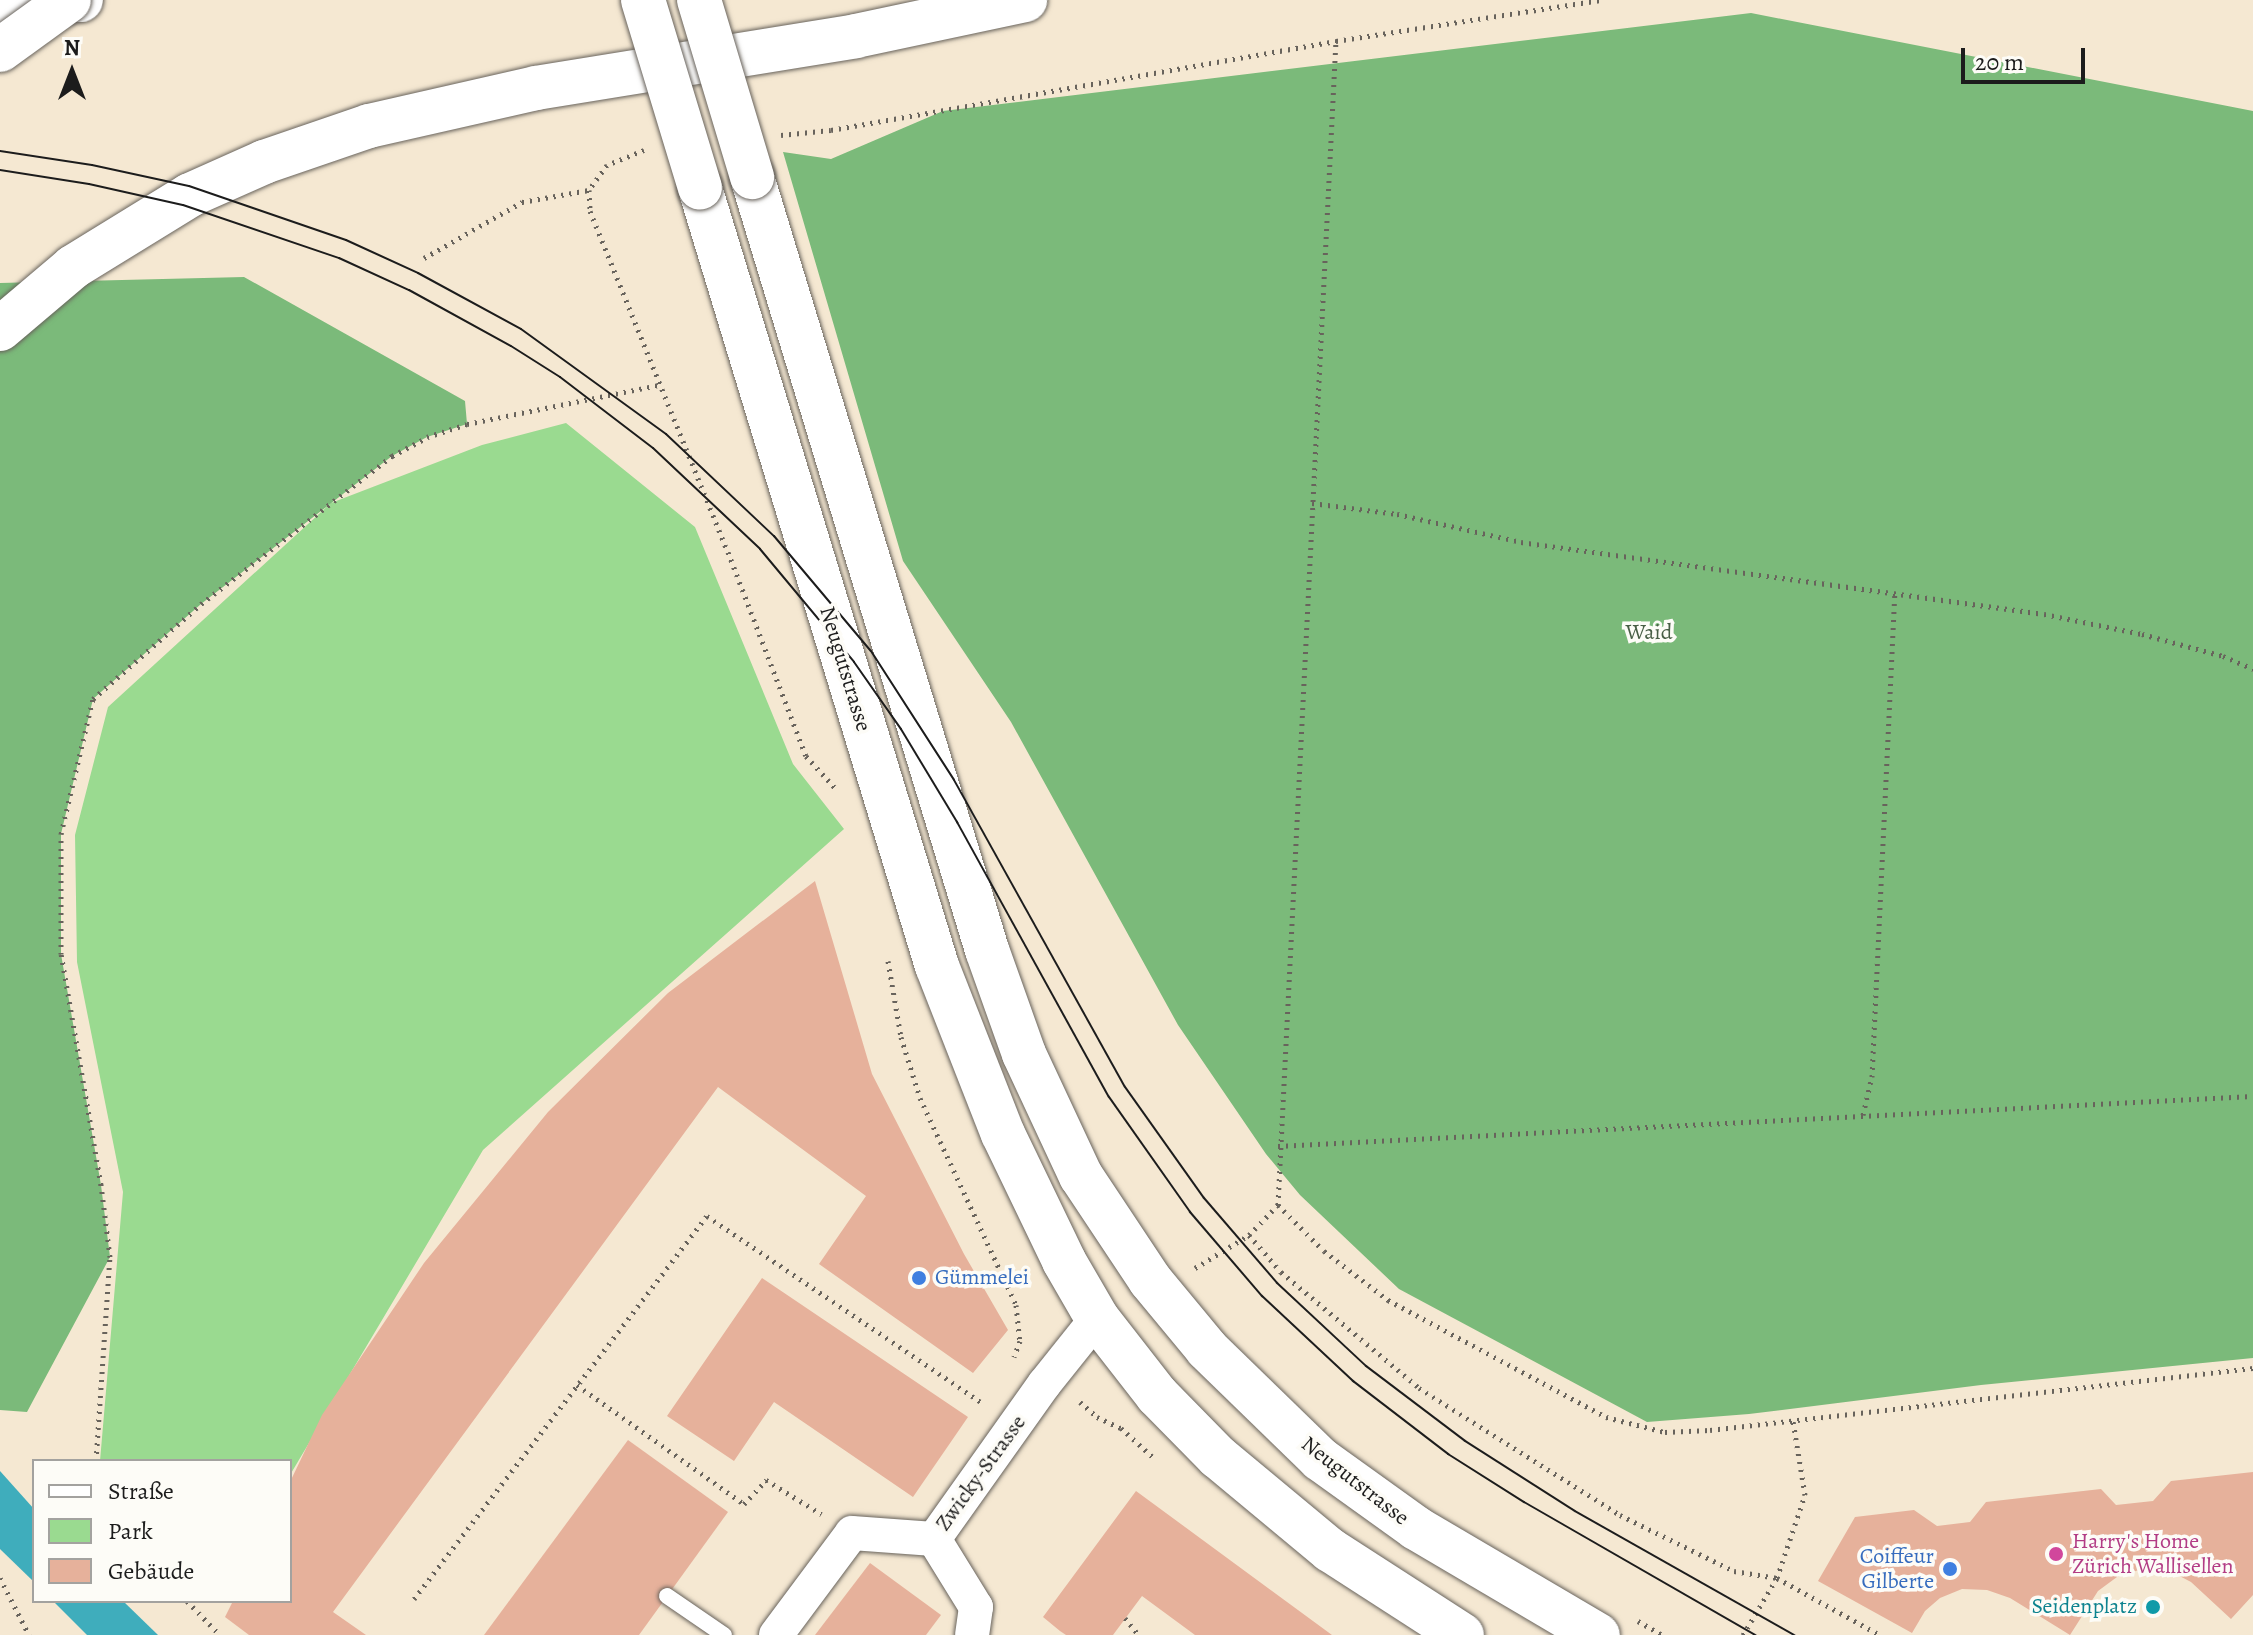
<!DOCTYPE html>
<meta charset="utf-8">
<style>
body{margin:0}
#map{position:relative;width:2253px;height:1635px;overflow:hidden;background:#f5e8d2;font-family:Alegreya,serif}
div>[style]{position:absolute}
.green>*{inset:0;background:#9ada90}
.forest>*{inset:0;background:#7bba7a}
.water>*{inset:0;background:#3fadbc}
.building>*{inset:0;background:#e6b19b}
.path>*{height:5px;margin-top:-2.5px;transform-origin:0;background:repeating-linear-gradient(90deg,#68635c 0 2px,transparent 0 8px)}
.roads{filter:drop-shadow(0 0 2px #68635c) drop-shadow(0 0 2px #68635c)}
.service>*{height:16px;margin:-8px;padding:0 8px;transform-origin:8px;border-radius:8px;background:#fff}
.minor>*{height:34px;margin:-17px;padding:0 17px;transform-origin:17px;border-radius:17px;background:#fff}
.secondary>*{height:44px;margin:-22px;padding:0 22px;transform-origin:22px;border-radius:22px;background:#fff}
.motorway>*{height:44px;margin:-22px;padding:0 22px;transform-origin:22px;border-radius:22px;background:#fff}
.tram>*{height:2px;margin:-1px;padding:0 1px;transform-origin:1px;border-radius:1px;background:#1c1c1c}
.bridges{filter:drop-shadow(0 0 2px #68635c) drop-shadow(0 0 2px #68635c)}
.secondary-bridge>*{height:44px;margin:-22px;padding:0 22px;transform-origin:22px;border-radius:22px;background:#fff}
.motorway-bridge>*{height:44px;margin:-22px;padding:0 22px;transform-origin:22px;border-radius:22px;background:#fff}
.dots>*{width:22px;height:22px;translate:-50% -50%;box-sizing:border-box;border:4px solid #fdfcf7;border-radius:50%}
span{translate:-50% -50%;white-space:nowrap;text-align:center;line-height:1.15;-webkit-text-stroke:7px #fdfcf7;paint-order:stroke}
.park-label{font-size:22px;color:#485e45}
.street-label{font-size:22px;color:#1c1c1c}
.shop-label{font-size:22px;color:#366cbe}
.left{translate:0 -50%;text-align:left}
.right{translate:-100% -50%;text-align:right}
.hotel-label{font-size:22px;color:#b23c85}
.culture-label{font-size:22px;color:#0d838f}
.legend{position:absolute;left:32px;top:1459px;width:260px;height:144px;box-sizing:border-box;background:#fdfcf7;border:2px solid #a3a29f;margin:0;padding:10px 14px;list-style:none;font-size:24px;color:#1c1c1c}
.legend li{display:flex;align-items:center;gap:16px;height:40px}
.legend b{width:40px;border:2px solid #a3a29f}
.north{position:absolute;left:32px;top:32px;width:80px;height:80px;-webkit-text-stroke:6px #fdfcf7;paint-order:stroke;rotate:0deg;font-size:22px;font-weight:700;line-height:32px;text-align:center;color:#1c1c1c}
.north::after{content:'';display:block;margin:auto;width:28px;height:36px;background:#1c1c1c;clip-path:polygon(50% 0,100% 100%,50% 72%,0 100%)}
.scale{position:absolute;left:1961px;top:48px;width:124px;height:36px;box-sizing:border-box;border:4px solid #1c1c1c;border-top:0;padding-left:10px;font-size:24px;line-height:28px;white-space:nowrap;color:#1c1c1c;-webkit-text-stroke:6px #fdfcf7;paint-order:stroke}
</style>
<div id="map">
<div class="green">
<div style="clip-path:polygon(566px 423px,695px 527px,793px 764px,844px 829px,483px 1150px,290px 1475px,290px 1461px,100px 1461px,123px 1192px,77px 962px,75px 835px,108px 707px,331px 503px,482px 445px)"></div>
</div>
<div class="forest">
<div style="clip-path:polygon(1751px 13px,2253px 111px,2253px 1358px,1981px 1385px,1749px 1414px,1647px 1422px,1399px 1289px,1300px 1195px,1266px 1154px,1178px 1025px,1011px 722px,903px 561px,783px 152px,831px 159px,943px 111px)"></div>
<div style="clip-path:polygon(244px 277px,465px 401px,467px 424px,427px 437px,392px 456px,201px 604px,93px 699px,61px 834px,61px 954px,101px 1185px,110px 1257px,27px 1412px,0 1410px,0 283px)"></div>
</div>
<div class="water">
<div style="clip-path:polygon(0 1471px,34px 1509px,34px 1582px,0 1549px)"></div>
<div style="clip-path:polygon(53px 1601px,123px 1601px,158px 1635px,87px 1635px)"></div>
</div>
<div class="building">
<div style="clip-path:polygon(815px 881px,872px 1074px,964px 1254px,1008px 1330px,973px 1373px,819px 1264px,866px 1196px,718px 1087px,333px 1612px,366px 1635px,249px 1635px,225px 1617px,233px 1601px,290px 1601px,290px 1482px,322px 1415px,424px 1263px,548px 1112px,668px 993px)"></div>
<div style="clip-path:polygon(762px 1278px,968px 1417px,913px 1497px,774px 1402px,734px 1461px,667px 1416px)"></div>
<div style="clip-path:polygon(628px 1440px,728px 1512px,639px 1635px,484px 1635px)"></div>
<div style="clip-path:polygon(2253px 1472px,2253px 1595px,2231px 1619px,2191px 1582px,2170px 1571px,2142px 1569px,2117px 1577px,2098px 1591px,2070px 1635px,2010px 1598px,1987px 1590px,1962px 1589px,1940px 1598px,1925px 1611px,1912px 1633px,1818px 1581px,1855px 1517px,1914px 1510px,1937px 1526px,1970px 1522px,1986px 1502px,2101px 1489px,2116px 1505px,2153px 1501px,2171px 1481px)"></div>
<div style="clip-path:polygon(1136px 1491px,1332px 1635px,1195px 1635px,1142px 1596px,1113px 1635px,1066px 1635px,1060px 1631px,1043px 1617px)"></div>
<div style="clip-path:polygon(870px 1563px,941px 1615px,926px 1635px,815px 1635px)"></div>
</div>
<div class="path">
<div style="left:781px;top:135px;width:50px;rotate:-5.7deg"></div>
<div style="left:831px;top:130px;width:513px;rotate:-10deg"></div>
<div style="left:644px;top:150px;width:40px;rotate:158deg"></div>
<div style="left:607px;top:165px;width:31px;rotate:126deg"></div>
<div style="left:589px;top:190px;width:21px;rotate:87deg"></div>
<div style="left:590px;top:211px;width:368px;rotate:68deg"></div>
<div style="left:728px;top:552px;width:218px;rotate:69.1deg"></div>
<div style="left:806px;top:756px;width:47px;rotate:47.6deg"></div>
<div style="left:424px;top:258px;width:113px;rotate:-29.7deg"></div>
<div style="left:522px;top:202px;width:68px;rotate:-10.2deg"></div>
<div style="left:1312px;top:503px;width:86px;rotate:7.4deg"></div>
<div style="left:1397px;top:514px;width:127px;rotate:12.7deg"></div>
<div style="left:1521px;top:542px;width:528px;rotate:7.84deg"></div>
<div style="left:2044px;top:614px;width:100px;rotate:11.5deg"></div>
<div style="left:2142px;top:634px;width:84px;rotate:15.2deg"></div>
<div style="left:2223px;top:656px;width:33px;rotate:23deg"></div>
<div style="left:888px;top:961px;width:77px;rotate:80.3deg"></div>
<div style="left:901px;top:1037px;width:64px;rotate:72.7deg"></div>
<div style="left:920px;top:1098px;width:228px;rotate:65.1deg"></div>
<div style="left:1016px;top:1305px;width:36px;rotate:84deg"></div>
<div style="left:1020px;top:1341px;width:17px;rotate:111deg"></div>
<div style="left:1863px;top:1115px;width:39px;rotate:-77deg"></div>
<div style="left:1872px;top:1077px;width:485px;rotate:-87.3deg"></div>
<div style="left:1278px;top:1146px;width:976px;rotate:-2.94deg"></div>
<div style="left:1278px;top:1205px;width:65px;rotate:45deg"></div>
<div style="left:1324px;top:1251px;width:81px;rotate:37.4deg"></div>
<div style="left:1388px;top:1300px;width:247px;rotate:28.2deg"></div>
<div style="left:1606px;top:1417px;width:61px;rotate:14.3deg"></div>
<div style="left:1665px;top:1432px;width:45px;rotate:-2.5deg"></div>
<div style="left:1710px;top:1430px;width:547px;rotate:-6.51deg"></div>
<div style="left:1249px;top:1235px;width:49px;rotate:49.1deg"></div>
<div style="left:1281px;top:1272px;width:180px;rotate:40deg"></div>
<div style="left:1419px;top:1388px;width:238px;rotate:32.3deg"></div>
<div style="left:1620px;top:1515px;width:127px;rotate:26.2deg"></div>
<div style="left:1734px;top:1571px;width:44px;rotate:9.2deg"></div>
<div style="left:1777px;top:1578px;width:118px;rotate:29deg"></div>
<div style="left:1195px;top:1268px;width:63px;rotate:-31.4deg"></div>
<div style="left:1249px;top:1235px;width:42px;rotate:-46deg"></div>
<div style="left:1278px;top:1205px;width:1165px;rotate:-87.15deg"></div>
<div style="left:1336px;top:41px;width:268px;rotate:-8.8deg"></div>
<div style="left:577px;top:1385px;width:205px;rotate:35.5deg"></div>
<div style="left:744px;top:1504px;width:33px;rotate:-47deg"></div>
<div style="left:766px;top:1480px;width:65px;rotate:31.7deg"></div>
<div style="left:1080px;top:1402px;width:23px;rotate:41deg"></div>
<div style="left:1097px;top:1417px;width:26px;rotate:25deg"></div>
<div style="left:1121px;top:1428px;width:45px;rotate:42.3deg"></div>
<div style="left:96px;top:1461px;width:204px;rotate:-86.1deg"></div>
<div style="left:110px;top:1257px;width:73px;rotate:-97.1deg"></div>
<div style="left:101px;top:1185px;width:234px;rotate:-99.8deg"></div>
<div style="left:61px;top:954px;width:120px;rotate:-90deg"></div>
<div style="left:61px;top:834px;width:139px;rotate:-76.7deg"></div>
<div style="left:93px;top:699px;width:144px;rotate:-41.3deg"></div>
<div style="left:201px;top:604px;width:242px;rotate:-37.8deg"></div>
<div style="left:392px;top:456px;width:40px;rotate:-28deg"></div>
<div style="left:427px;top:437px;width:42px;rotate:-18deg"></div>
<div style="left:467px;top:424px;width:195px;rotate:-11.5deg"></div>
<div style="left:0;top:1578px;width:64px;rotate:63deg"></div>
<div style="left:414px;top:1599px;width:482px;rotate:-52.6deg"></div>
<div style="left:707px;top:1216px;width:335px;rotate:34.2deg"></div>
<div style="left:187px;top:1601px;width:47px;rotate:45.9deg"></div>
<div style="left:1125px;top:1618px;width:22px;rotate:51deg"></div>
<div style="left:1638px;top:1621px;width:28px;rotate:30deg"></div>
<div style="left:1743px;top:1635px;width:66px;rotate:-59.2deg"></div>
<div style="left:1777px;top:1578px;width:88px;rotate:-71.4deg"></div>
<div style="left:1805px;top:1495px;width:75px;rotate:-99.2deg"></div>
</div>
<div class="roads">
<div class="service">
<div style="left:667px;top:1596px;width:69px;rotate:34.4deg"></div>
</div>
<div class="minor">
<div style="left:934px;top:1539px;width:191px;rotate:-54.6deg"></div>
<div style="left:1045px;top:1383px;width:83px;rotate:-51.3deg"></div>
<div style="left:934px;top:1539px;width:80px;rotate:58.3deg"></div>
<div style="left:976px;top:1607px;width:28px;rotate:98deg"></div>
<div style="left:776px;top:1635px;width:127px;rotate:-53.3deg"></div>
<div style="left:852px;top:1533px;width:82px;rotate:4.2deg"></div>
</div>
<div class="secondary">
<div style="left:752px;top:177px;width:808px;rotate:73.09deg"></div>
<div style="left:987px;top:950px;width:110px;rotate:70.4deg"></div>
<div style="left:1024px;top:1054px;width:135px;rotate:65deg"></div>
<div style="left:1081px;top:1176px;width:125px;rotate:56.4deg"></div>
<div style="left:1150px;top:1280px;width:89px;rotate:50.4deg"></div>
<div style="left:1207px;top:1349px;width:158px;rotate:44.2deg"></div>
<div style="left:1320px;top:1459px;width:118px;rotate:35.7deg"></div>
<div style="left:1416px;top:1528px;width:211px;rotate:30.5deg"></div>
<div style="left:700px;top:188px;width:813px;rotate:73.06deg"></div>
<div style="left:937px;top:966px;width:180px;rotate:68.6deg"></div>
<div style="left:1003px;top:1134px;width:141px;rotate:64.3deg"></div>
<div style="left:1064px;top:1261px;width:66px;rotate:59.9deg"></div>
<div style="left:1097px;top:1318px;width:98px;rotate:52.1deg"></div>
<div style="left:1157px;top:1395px;width:87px;rotate:45.5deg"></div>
<div style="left:1218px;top:1457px;width:146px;rotate:39.7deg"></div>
<div style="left:1330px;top:1550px;width:157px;rotate:32.8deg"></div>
</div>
<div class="motorway">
<div style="left:0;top:5px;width:81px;rotate:-3.5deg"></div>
<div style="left:0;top:329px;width:96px;rotate:-40.3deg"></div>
<div style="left:73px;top:267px;width:137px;rotate:-31.6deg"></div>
<div style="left:190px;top:195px;width:81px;rotate:-24deg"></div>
<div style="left:264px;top:162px;width:111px;rotate:-18.9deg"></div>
<div style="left:369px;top:126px;width:171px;rotate:-12.8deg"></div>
<div style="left:536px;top:88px;width:324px;rotate:-9.2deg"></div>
<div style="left:856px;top:36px;width:173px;rotate:-12deg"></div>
</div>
</div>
<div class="tram">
<div style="left:0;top:151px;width:93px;rotate:8.7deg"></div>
<div style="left:92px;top:165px;width:99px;rotate:12.2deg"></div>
<div style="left:189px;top:186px;width:166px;rotate:19deg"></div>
<div style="left:346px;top:240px;width:79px;rotate:24.6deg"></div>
<div style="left:418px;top:273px;width:117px;rotate:28.5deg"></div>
<div style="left:521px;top:329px;width:179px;rotate:35.9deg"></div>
<div style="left:666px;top:434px;width:149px;rotate:43.4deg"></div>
<div style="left:774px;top:536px;width:150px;rotate:49.9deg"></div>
<div style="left:871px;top:651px;width:153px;rotate:57.2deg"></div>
<div style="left:954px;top:780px;width:351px;rotate:60.9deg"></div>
<div style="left:1125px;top:1087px;width:136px;rotate:54.6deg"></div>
<div style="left:1204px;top:1198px;width:112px;rotate:49.3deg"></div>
<div style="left:1277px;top:1283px;width:122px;rotate:43deg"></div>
<div style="left:1366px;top:1366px;width:124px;rotate:37.1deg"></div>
<div style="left:1465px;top:1441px;width:130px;rotate:32.5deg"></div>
<div style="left:1575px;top:1511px;width:252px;rotate:29.5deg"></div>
<div style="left:0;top:170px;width:90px;rotate:8.9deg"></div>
<div style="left:89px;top:184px;width:96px;rotate:12.6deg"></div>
<div style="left:183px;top:205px;width:165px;rotate:18.8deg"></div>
<div style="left:339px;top:258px;width:77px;rotate:24.6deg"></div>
<div style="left:409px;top:290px;width:116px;rotate:28.8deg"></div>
<div style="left:511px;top:346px;width:58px;rotate:32.3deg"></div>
<div style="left:560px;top:377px;width:117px;rotate:37.4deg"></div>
<div style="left:653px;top:448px;width:147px;rotate:43.3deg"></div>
<div style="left:760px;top:549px;width:147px;rotate:50.2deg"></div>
<div style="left:854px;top:662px;width:82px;rotate:55deg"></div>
<div style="left:901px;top:729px;width:109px;rotate:58.9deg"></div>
<div style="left:957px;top:822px;width:314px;rotate:61.1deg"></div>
<div style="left:1109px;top:1097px;width:141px;rotate:54.8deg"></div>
<div style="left:1190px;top:1212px;width:111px;rotate:49.4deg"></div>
<div style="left:1262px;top:1296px;width:125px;rotate:43deg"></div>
<div style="left:1353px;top:1381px;width:120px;rotate:37.5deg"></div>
<div style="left:1448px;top:1454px;width:90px;rotate:32.3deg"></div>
<div style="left:1524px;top:1502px;width:267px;rotate:29.9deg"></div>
</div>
<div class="bridges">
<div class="secondary-bridge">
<div style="left:643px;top:0;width:196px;rotate:73.1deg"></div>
<div style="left:699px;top:0;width:185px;rotate:73.3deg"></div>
</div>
<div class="motorway-bridge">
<div style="left:0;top:50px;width:85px;rotate:-35.9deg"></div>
</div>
</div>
<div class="dots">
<div style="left:919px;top:1278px;background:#3f7fe0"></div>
<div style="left:2056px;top:1554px;background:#d1479c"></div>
<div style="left:1950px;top:1569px;background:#3f7fe0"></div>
<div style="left:2153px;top:1607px;background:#0f9aa8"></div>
</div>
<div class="park-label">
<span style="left:1649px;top:633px">Waid</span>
</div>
<div class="street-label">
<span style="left:845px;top:669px;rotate:73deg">Neugutstrasse</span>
<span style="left:981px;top:1473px;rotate:-54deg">Zwicky-Strasse</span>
<span style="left:1355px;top:1481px;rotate:38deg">Neugutstrasse</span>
</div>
<div class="shop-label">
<span class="left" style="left:935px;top:1278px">Gümmelei</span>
<span class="right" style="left:1934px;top:1569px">Coiffeur<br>Gilberte</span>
</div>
<div class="hotel-label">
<span class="left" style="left:2072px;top:1554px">Harry's Home<br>Zürich Wallisellen</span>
</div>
<div class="culture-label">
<span class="right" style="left:2137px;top:1607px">Seidenplatz</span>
</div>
<ul class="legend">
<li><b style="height:10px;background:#fff"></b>Straße</li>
<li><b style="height:22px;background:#9ada90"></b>Park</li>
<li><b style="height:22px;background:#e6b19b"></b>Gebäude</li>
</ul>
<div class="north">N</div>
<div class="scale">20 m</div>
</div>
